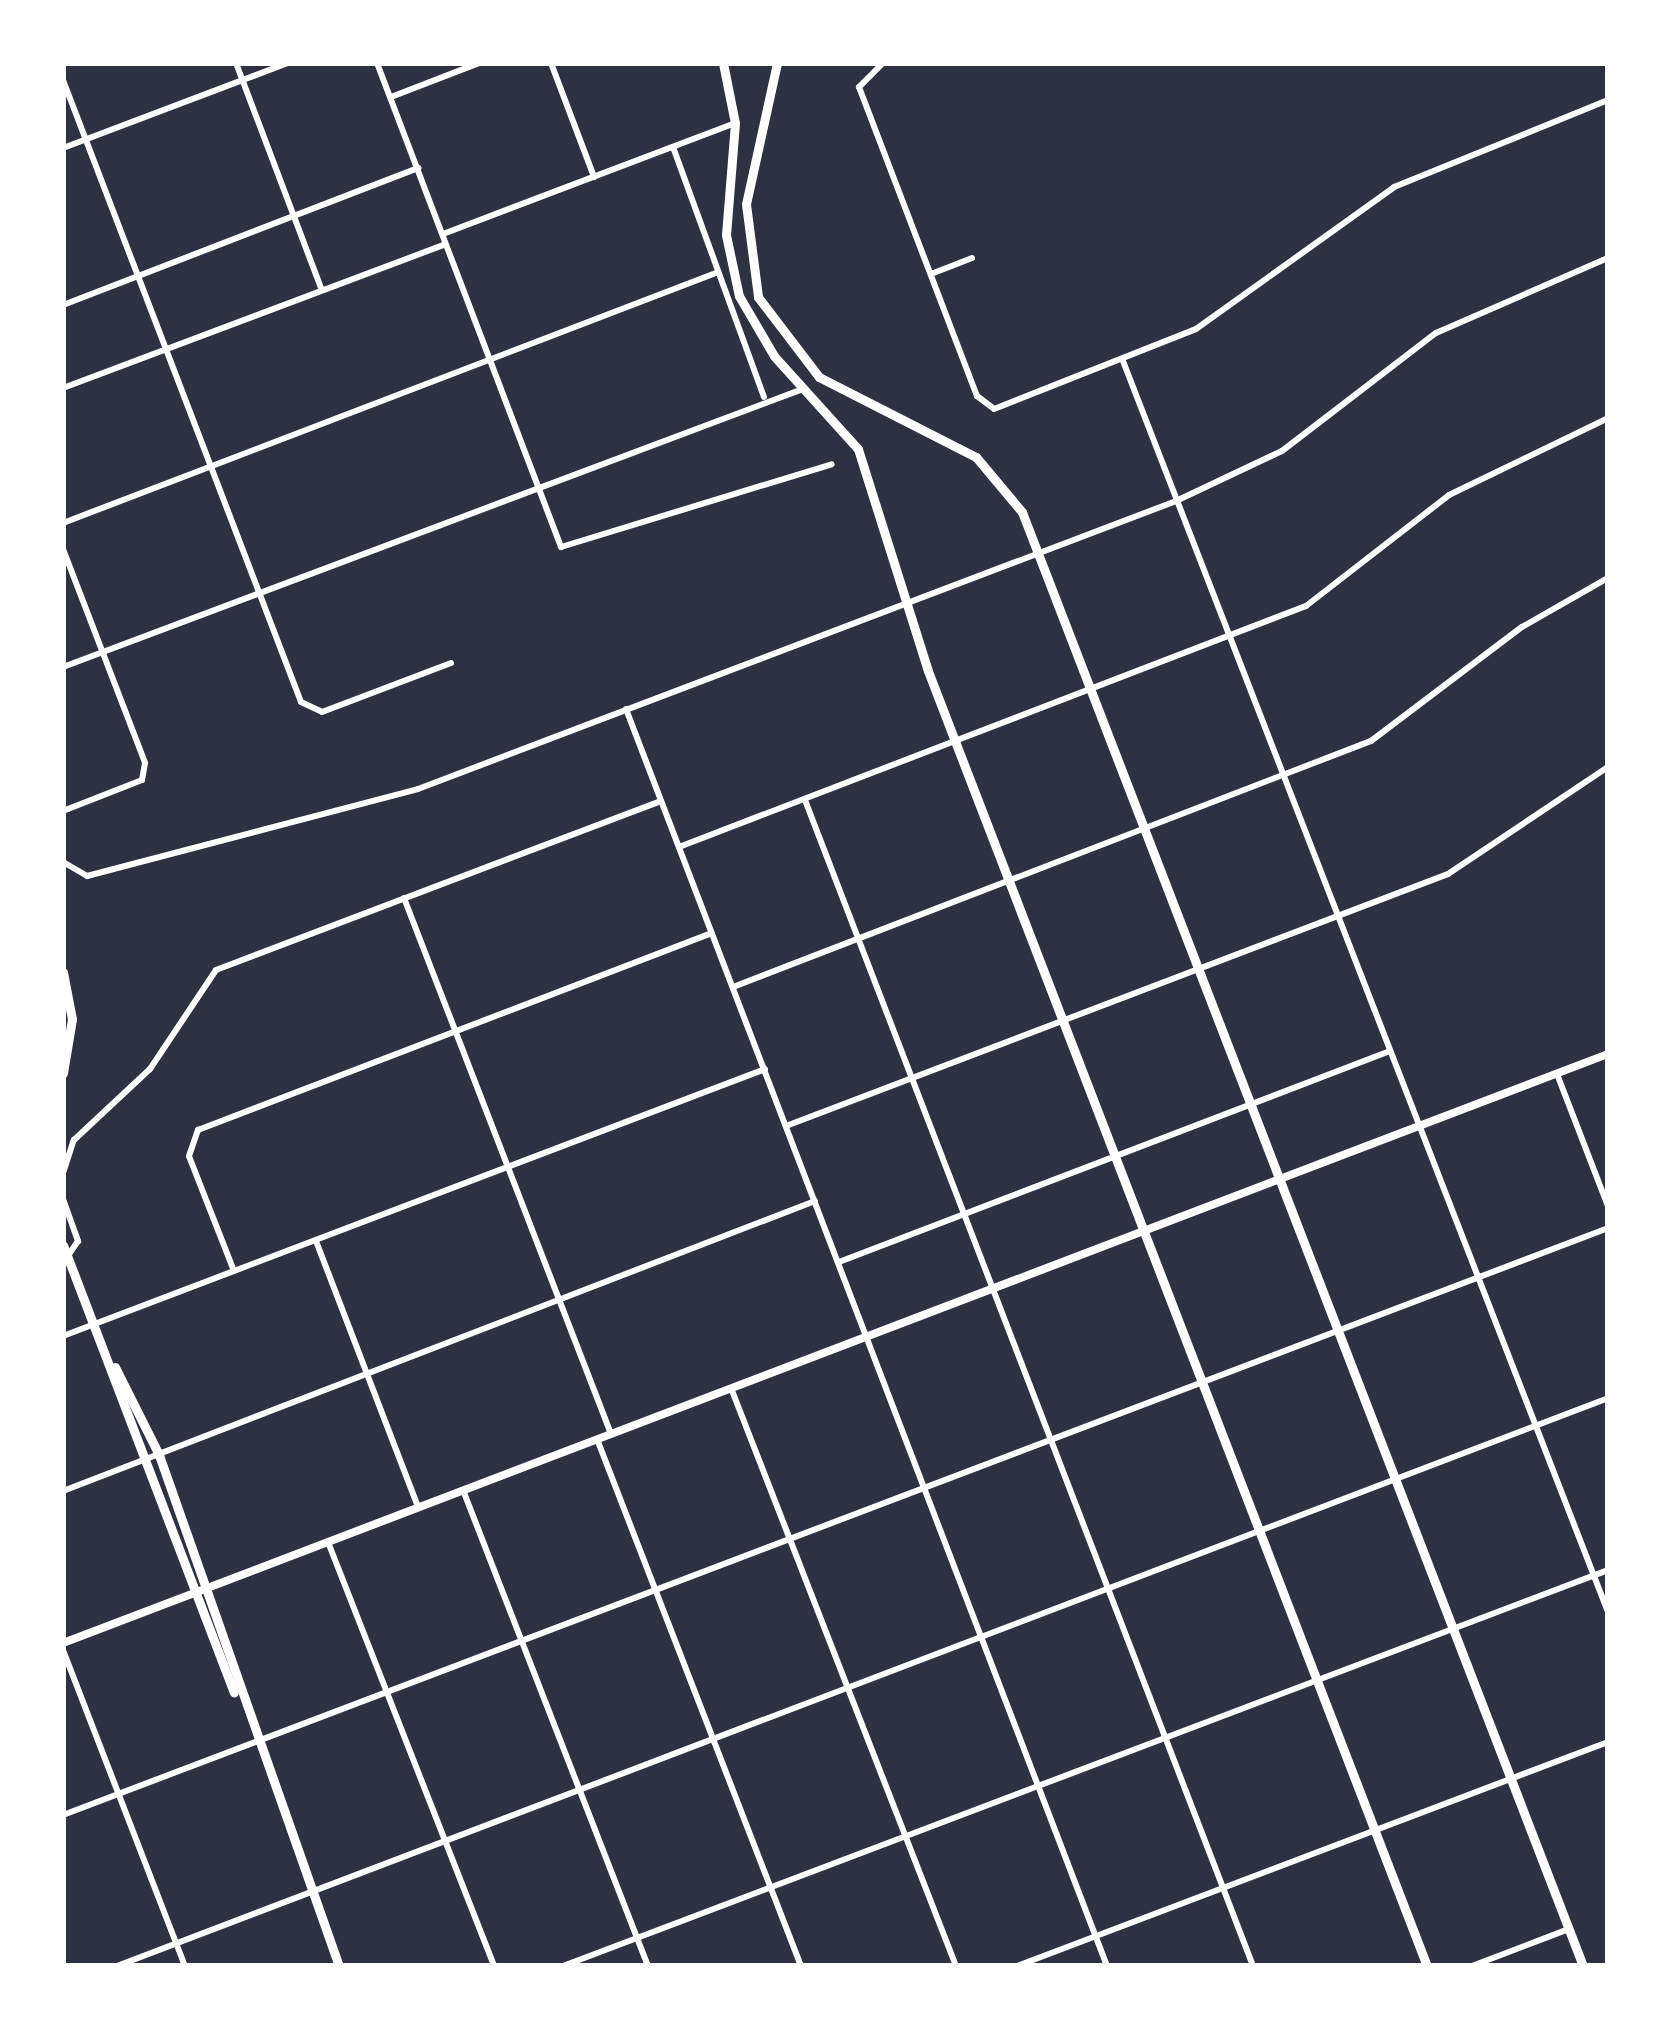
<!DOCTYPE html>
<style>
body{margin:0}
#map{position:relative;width:1671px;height:2029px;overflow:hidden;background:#2d3142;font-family:Rubik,sans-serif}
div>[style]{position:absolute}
.minor>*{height:6px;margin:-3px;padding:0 3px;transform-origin:3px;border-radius:3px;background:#fff}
.tertiary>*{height:8px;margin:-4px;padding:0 4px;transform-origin:4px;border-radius:4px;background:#fff}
.secondary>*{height:9px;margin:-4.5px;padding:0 4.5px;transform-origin:4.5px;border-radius:4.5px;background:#fff}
.primary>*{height:9px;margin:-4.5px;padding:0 4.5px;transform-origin:4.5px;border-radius:4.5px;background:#fff}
span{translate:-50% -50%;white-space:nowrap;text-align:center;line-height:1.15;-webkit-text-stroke:12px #fff;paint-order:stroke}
.frame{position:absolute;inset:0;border:66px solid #fff;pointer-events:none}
</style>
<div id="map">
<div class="minor">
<div style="left:236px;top:63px;width:243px;rotate:69.3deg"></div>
<div style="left:377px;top:63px;width:518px;rotate:69.18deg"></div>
<div style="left:561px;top:547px;width:283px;rotate:-17deg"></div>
<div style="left:551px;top:63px;width:122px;rotate:69.3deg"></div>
<div style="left:883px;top:63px;width:34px;rotate:135deg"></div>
<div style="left:859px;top:87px;width:331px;rotate:69.1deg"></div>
<div style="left:977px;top:396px;width:21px;rotate:37deg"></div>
<div style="left:994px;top:409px;width:217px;rotate:-21.6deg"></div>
<div style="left:1196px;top:329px;width:244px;rotate:-35.6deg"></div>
<div style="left:1394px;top:187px;width:231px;rotate:-22.1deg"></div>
<div style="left:63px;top:80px;width:666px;rotate:69.06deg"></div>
<div style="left:301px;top:702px;width:23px;rotate:25deg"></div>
<div style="left:322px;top:712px;width:138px;rotate:-20.8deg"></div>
<div style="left:391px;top:97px;width:94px;rotate:-21.1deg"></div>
<div style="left:673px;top:147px;width:266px;rotate:70deg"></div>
<div style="left:63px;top:148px;width:241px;rotate:-20.7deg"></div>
<div style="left:443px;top:234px;width:312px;rotate:-20.8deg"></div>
<div style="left:931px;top:274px;width:44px;rotate:-21.3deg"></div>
<div style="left:63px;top:305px;width:381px;rotate:-21.1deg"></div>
<div style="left:1123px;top:361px;width:1342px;rotate:68.81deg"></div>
<div style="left:63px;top:388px;width:406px;rotate:-20.6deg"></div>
<div style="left:63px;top:523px;width:699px;rotate:-20.95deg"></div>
<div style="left:63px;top:549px;width:229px;rotate:69deg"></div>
<div style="left:145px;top:763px;width:17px;rotate:100deg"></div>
<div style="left:142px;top:780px;width:85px;rotate:158.6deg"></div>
<div style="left:63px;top:667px;width:790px;rotate:-20.59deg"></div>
<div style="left:626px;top:709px;width:1346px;rotate:69.06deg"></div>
<div style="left:805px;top:800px;width:1249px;rotate:68.98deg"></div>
<div style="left:679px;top:847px;width:672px;rotate:-21.03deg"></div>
<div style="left:1306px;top:606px;width:181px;rotate:-37.8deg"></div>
<div style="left:1449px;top:495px;width:177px;rotate:-25.8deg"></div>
<div style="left:63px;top:862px;width:28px;rotate:30deg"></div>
<div style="left:87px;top:876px;width:342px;rotate:-14.7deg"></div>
<div style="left:418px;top:789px;width:811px;rotate:-20.8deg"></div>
<div style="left:1176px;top:501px;width:117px;rotate:-25.3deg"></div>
<div style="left:1282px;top:451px;width:194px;rotate:-37.5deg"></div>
<div style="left:1436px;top:333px;width:188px;rotate:-23.6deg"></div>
<div style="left:404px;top:898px;width:575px;rotate:68.88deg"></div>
<div style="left:733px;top:987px;width:684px;rotate:-21.09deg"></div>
<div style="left:1371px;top:741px;width:189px;rotate:-37.1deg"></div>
<div style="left:1522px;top:627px;width:99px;rotate:-29.7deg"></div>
<div style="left:1557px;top:1074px;width:142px;rotate:68.9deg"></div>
<div style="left:786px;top:1126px;width:708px;rotate:-20.84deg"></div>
<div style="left:1448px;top:874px;width:192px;rotate:-33.8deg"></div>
<div style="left:63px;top:1173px;width:35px;rotate:-72deg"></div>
<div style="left:74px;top:1140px;width:104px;rotate:-43.1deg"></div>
<div style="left:150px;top:1069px;width:119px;rotate:-56.3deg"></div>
<div style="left:216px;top:970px;width:475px;rotate:-20.8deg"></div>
<div style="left:63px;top:1199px;width:45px;rotate:70.3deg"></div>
<div style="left:78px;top:1241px;width:18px;rotate:124deg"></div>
<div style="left:316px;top:1241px;width:285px;rotate:69deg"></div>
<div style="left:839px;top:1262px;width:590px;rotate:-20.95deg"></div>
<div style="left:234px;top:1271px;width:123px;rotate:-111.4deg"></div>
<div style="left:189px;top:1156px;width:28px;rotate:-71deg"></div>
<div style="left:198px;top:1130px;width:550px;rotate:-20.97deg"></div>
<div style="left:63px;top:1336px;width:751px;rotate:-20.82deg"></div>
<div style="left:731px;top:1388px;width:620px;rotate:68.73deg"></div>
<div style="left:597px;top:1439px;width:565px;rotate:68.84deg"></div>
<div style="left:463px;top:1490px;width:511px;rotate:68.76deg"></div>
<div style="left:63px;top:1491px;width:806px;rotate:-21.09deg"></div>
<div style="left:328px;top:1542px;width:455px;rotate:68.6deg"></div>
<div style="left:63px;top:1650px;width:339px;rotate:68.9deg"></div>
<div style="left:63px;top:1815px;width:1653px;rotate:-20.8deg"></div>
<div style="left:117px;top:1966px;width:1596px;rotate:-20.85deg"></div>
<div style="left:563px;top:1966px;width:1118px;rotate:-20.75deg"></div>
<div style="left:1017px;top:1966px;width:632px;rotate:-20.76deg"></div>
<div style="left:1472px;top:1966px;width:104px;rotate:-20.9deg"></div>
</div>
<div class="tertiary">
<div style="left:63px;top:1643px;width:1653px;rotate:-20.87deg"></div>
</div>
<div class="secondary">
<div style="left:63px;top:972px;width:48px;rotate:79.2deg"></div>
<div style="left:72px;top:1019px;width:55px;rotate:99.5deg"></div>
<div style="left:63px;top:1245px;width:479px;rotate:69.1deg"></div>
<div style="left:115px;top:1367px;width:98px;rotate:63.4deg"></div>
<div style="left:159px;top:1455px;width:542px;rotate:70.6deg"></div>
</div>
<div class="primary">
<div style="left:723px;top:63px;width:61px;rotate:78.7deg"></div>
<div style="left:735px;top:123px;width:112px;rotate:94.6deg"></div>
<div style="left:726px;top:235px;width:62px;rotate:78deg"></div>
<div style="left:739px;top:296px;width:69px;rotate:59.7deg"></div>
<div style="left:774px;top:356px;width:125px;rotate:47.9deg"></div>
<div style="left:858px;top:449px;width:233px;rotate:72.5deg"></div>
<div style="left:928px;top:671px;width:1388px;rotate:68.93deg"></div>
<div style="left:777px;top:63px;width:144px;rotate:102.4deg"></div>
<div style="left:746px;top:204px;width:94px;rotate:82.6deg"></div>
<div style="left:758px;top:297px;width:101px;rotate:52.7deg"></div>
<div style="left:819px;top:377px;width:176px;rotate:27deg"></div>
<div style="left:976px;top:457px;width:72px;rotate:50.1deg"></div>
<div style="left:1022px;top:512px;width:1558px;rotate:68.9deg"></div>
</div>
<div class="frame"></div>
</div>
